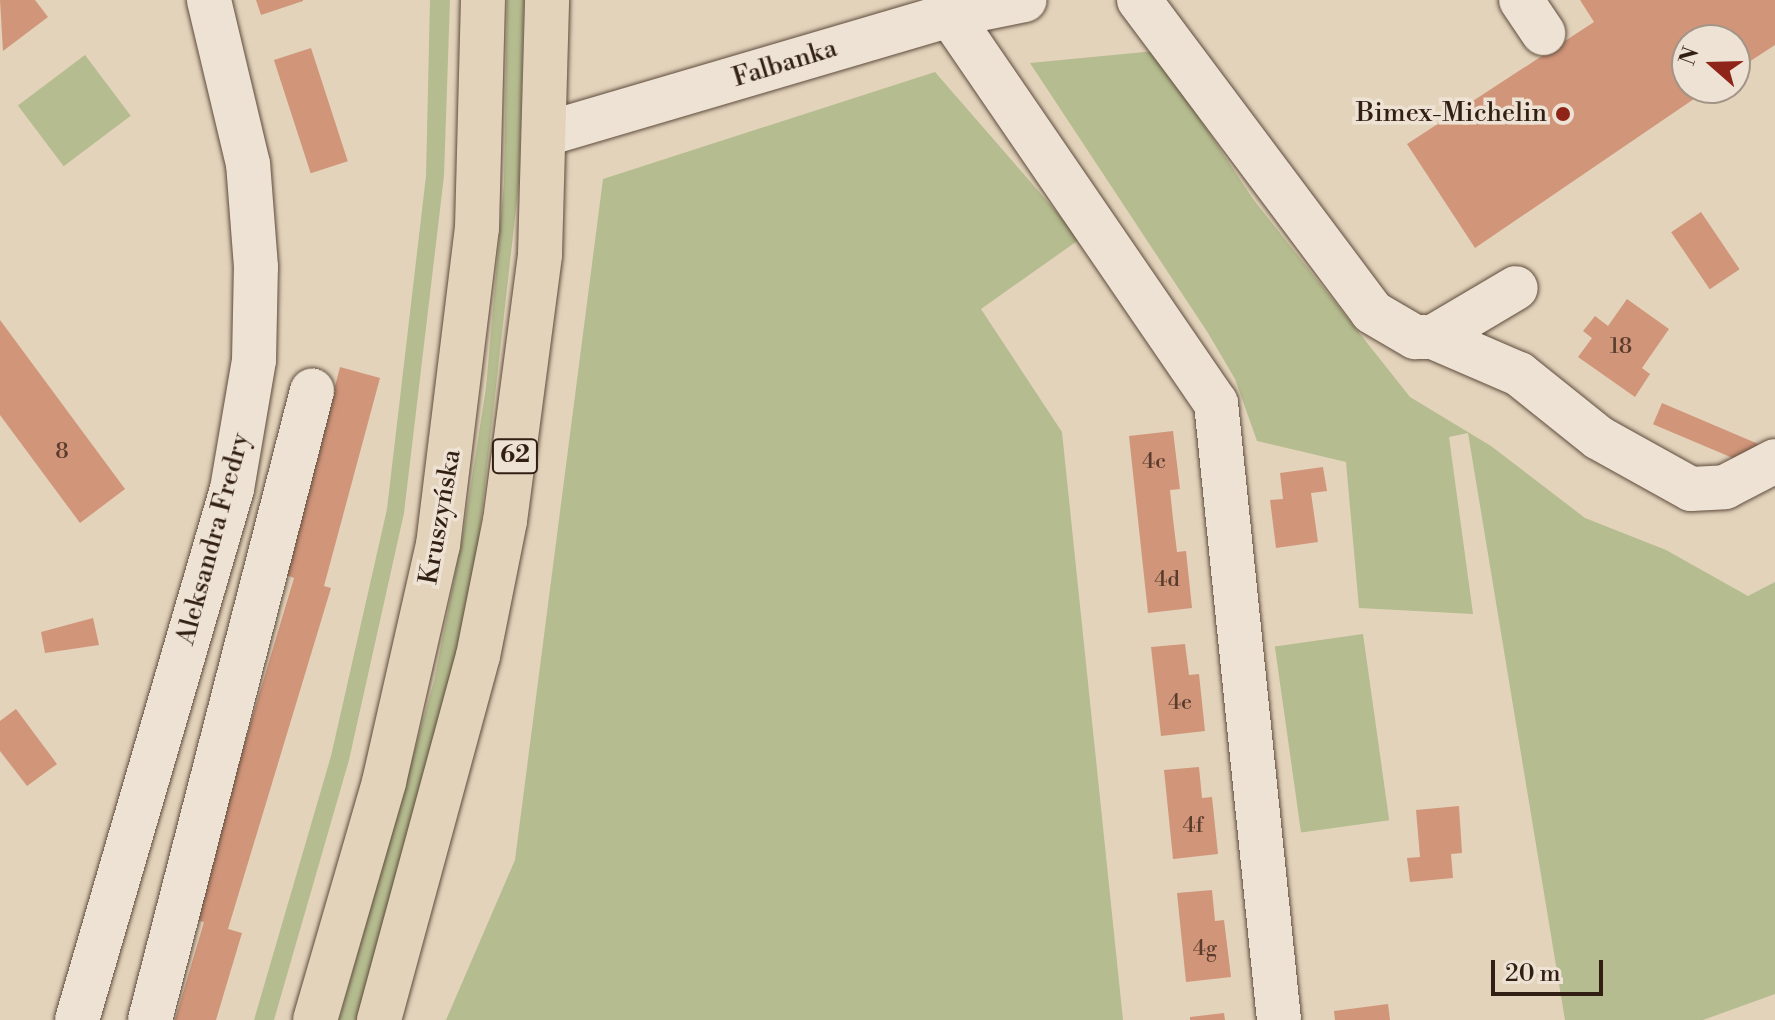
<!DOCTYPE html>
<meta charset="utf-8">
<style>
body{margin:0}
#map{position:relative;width:1775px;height:1020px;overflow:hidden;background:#e3d3bb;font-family:"Libre Bodoni",serif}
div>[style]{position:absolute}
.green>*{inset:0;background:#b5bc8f;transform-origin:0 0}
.building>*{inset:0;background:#d1957a;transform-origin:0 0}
.roads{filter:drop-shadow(0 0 2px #5e4c3d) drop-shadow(0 0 2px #5e4c3d)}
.minor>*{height:44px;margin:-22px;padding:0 22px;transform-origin:22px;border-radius:22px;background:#ede2d3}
.major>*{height:44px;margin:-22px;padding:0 22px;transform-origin:22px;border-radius:22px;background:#e3d3bb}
.dots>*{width:22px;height:22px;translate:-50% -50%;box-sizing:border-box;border:4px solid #ede2d3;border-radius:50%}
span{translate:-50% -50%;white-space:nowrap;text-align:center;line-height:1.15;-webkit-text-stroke:7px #ede2d3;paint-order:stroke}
.number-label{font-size:22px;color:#5a3c2d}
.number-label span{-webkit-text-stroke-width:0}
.shield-label span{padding:2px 6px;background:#ede2d3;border:2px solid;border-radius:6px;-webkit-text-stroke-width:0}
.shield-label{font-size:24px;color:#321f13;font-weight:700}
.street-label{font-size:26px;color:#321f13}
.poi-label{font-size:26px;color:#321f13}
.right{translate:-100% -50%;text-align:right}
.north{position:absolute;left:1671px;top:24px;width:80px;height:80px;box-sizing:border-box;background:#ede2d3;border:2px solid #a29486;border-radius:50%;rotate:290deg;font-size:22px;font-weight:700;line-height:32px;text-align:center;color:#321f13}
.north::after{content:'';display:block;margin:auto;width:28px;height:36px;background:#8f2418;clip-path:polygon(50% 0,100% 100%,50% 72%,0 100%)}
.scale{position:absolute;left:1491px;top:960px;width:112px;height:36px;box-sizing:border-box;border:4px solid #321f13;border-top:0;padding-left:10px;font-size:24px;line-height:28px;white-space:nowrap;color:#321f13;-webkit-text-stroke:6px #ede2d3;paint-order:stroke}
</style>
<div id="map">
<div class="green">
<div style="clip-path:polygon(430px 0,450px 0,444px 176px,404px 513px,349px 760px,274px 1020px,254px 1020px,331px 756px,387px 509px,426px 176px)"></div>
<div style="clip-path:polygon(507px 0,524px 0,519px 182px,479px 538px,451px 685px,356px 1020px,339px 1020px,434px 681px,463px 535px,486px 388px,504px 183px)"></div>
<div style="clip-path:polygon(1155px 51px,1253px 199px,1410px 397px,1491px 446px,1585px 518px,1666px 550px,1748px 596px,1775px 582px,1775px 994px,1703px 1020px,1565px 1020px,1468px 433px,1449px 437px,1473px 614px,1359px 608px,1346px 462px,1257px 441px,1235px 379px,1208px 333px,1030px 63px)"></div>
<div style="left:85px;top:55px;width:76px;height:84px;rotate:53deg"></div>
<div style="clip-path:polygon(935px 72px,1080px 239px,981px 309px,1062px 432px,1123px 1020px,446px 1020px,515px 860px,603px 179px)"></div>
<div style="left:1363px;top:634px;width:188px;height:89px;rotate:82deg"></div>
</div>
<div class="building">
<div style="clip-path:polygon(0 0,35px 0,48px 17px,3px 51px)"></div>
<div style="clip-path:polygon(256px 0,303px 0,303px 1px,261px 15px)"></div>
<div style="clip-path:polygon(1580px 0,1775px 0,1775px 45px,1735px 71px,1735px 40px,1687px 40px,1687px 88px,1710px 88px,1475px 248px,1407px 144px,1594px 22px)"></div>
<div style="left:311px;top:48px;width:119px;height:39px;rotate:72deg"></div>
<div style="left:1701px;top:212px;width:69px;height:36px;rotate:56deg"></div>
<div style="clip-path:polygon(1627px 299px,1669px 329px,1642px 368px,1650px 374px,1635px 397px,1578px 357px,1592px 338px,1583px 331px,1595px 316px,1608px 326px)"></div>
<div style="clip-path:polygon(0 320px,125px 489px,80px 523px,0 415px)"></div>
<div style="clip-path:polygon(340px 367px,380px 378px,324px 586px,331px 588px,228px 929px,242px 933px,216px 1020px,175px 1020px,204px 922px,192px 919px,294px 578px,286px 575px)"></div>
<div style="left:1662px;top:403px;width:104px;height:23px;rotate:23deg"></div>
<div style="clip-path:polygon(1173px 431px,1180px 489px,1170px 490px,1173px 519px,1177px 552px,1186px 551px,1192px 608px,1148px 613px,1129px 436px)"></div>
<div style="clip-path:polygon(1323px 467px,1327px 491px,1311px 493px,1318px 542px,1276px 548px,1270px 500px,1283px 499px,1280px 473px)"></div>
<div style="clip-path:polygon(93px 618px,99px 645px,45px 653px,41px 632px)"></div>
<div style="clip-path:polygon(1185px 644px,1189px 675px,1199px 674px,1205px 731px,1161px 736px,1151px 647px)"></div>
<div style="clip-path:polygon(16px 709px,57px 764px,27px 786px,0 751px,0 721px)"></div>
<div style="clip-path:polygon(1199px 767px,1202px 798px,1212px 797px,1218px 854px,1173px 859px,1164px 770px)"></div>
<div style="clip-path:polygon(1459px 806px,1462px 853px,1451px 854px,1453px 878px,1410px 882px,1407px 858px,1420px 857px,1416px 810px)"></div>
<div style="clip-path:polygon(1212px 890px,1215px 921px,1224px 920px,1231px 977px,1186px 982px,1177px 893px)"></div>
<div style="clip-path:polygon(1388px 1004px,1390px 1020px,1335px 1020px,1334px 1011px)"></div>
<div style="clip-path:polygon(1224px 1013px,1225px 1020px,1190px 1020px,1190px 1017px)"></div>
</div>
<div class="roads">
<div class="minor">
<div style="left:1139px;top:0;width:389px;rotate:53.2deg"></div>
<div style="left:1372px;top:312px;width:50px;rotate:30.2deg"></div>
<div style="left:1415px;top:337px;width:18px"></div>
<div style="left:1433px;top:337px;width:96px;rotate:-30.6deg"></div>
<div style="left:1521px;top:0;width:40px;rotate:56deg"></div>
<div style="left:950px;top:15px;width:470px;rotate:55.6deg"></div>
<div style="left:1216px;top:403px;width:620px;rotate:84.17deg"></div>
<div style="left:546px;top:134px;width:421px;rotate:-16.4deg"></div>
<div style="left:950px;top:15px;width:76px;rotate:-11.3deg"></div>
<div style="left:1433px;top:337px;width:94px;rotate:23.3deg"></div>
<div style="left:1519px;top:374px;width:102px;rotate:38.7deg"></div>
<div style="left:1599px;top:438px;width:105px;rotate:29deg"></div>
<div style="left:1691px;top:489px;width:34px;rotate:-3deg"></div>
<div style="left:1725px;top:487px;width:56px;rotate:-27.5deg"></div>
<div style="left:77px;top:1020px;width:553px;rotate:-73.73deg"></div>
<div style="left:232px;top:489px;width:131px;rotate:-80.3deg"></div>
<div style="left:254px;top:360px;width:93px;rotate:-88.8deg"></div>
<div style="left:256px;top:267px;width:103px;rotate:-94.4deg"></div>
<div style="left:248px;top:164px;width:169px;rotate:-103.4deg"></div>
<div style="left:150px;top:1020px;width:650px;rotate:-75.56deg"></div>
</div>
<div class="major">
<div style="left:315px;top:1020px;width:248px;rotate:-73.8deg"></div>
<div style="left:384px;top:782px;width:243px;rotate:-77.2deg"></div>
<div style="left:438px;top:545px;width:319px;rotate:-83deg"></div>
<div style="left:477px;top:228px;width:228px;rotate:-88.5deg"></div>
<div style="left:379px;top:1020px;width:377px;rotate:-74.8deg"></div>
<div style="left:478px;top:656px;width:138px;rotate:-78.7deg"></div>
<div style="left:505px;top:521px;width:269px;rotate:-82.5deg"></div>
<div style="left:540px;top:254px;width:254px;rotate:-88.4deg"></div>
</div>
</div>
<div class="dots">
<div style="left:1563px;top:114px;background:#8f2418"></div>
</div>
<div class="number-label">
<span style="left:1621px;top:347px">18</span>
<span style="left:62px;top:452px">8</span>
<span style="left:1154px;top:462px">4c</span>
<span style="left:1167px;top:580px">4d</span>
<span style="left:1180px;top:703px">4e</span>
<span style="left:1193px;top:826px">4f</span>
<span style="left:1205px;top:949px">4g</span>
</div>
<div class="shield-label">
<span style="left:515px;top:456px">62</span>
</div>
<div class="street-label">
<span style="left:785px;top:64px;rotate:-17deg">Falbanka</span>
<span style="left:441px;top:517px;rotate:-80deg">Kruszyńska</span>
<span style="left:214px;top:539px;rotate:-75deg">Aleksandra Fredry</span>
</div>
<div class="poi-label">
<span class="right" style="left:1547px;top:114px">Bimex-Michelin</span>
</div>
<div class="north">N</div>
<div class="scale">20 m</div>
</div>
